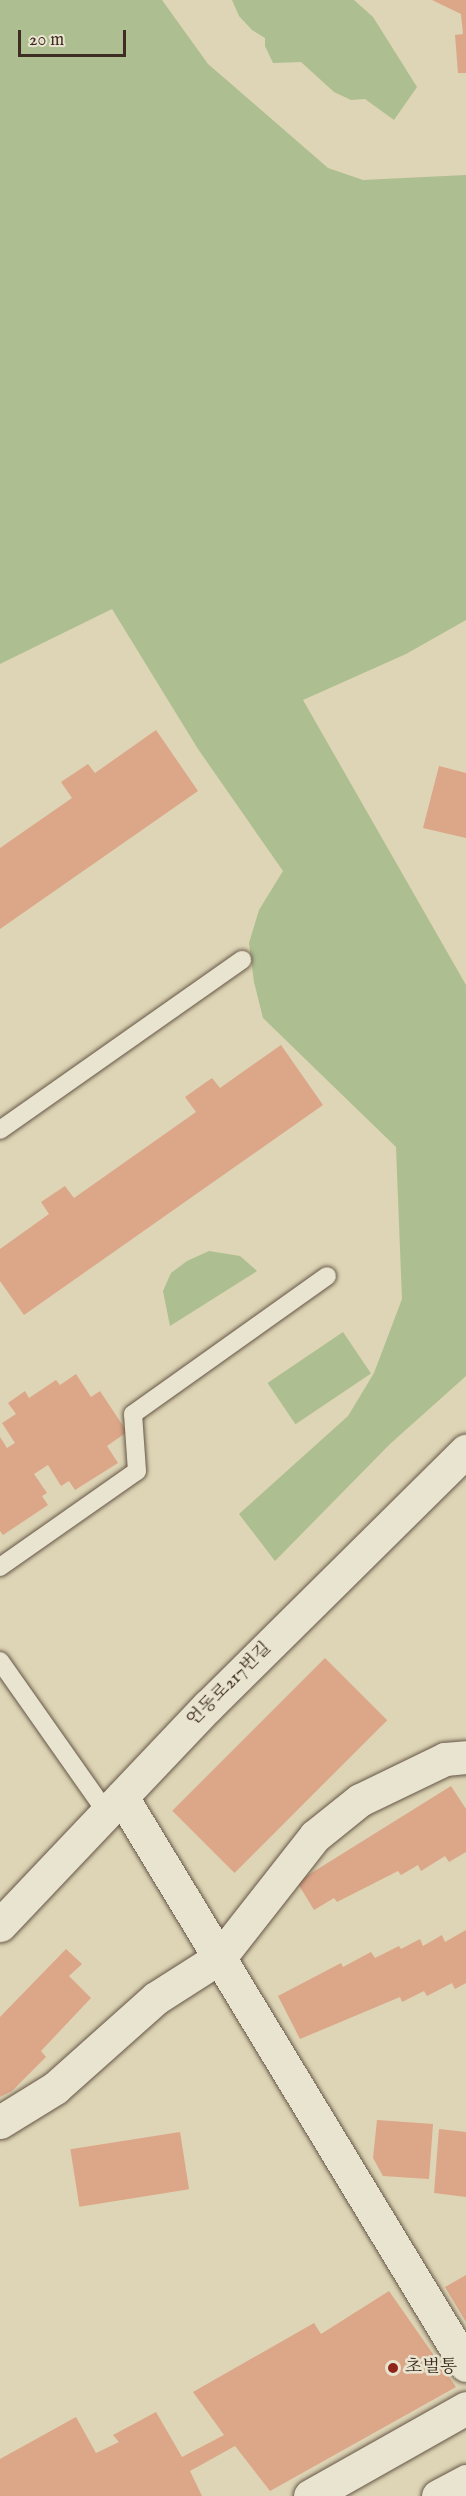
<!DOCTYPE html>
<meta charset="utf-8">
<style>
body{margin:0}
#map{position:relative;width:466px;height:2496px;overflow:hidden;background:#ddd5b5;font-family:"IM FELL English","Noto Serif KR",serif}
div>[style]{position:absolute}
.green>*{inset:0;background:#adbe90;transform-origin:0 0}
.building>*{inset:0;background:#dca688;transform-origin:0 0}
.roads{filter:drop-shadow(0 0 2px #665647) drop-shadow(0 0 2px #665647)}
.lane>*{height:18px;margin:-9px;padding:0 9px;transform-origin:9px;border-radius:9px;background:#e9e4cf}
.street>*{height:33px;margin:-16.5px;padding:0 16.5px;transform-origin:16.5px;border-radius:16.5px;background:#e9e4cf}
.secondary>*{height:33px;margin:-16.5px;padding:0 16.5px;transform-origin:16.5px;border-radius:16.5px;background:#e9e4cf}
.dots>*{width:16px;height:16px;translate:-50% -50%;box-sizing:border-box;border:3px solid #e9e4cf;border-radius:50%}
span{translate:-50% -50%;white-space:nowrap;text-align:center;line-height:1.15;-webkit-text-stroke:5px #e9e4cf;paint-order:stroke}
.street-label{font-size:18px;color:#3f2c22}
.poi-label{font-size:18px;color:#3f2c22}
.left{translate:0 -50%;text-align:left}
.scale{position:absolute;left:18px;top:30px;width:108px;height:27px;box-sizing:border-box;border:3px solid #3f2c22;border-top:0;padding-left:8px;font-size:18px;line-height:21px;white-space:nowrap;color:#3f2c22;-webkit-text-stroke:4px #e9e4cf;paint-order:stroke}
</style>
<div id="map">
<div class="green">
<div style="clip-path:polygon(0 0,162px 0,208px 64px,328px 168px,363px 180px,466px 175px,466px 620px,406px 654px,303px 700px,466px 985px,466px 1376px,390px 1444px,275px 1561px,239px 1514px,348px 1416px,374px 1373px,402px 1299px,396px 1147px,263px 1018px,254px 982px,249px 943px,259px 910px,283px 871px,198px 749px,112px 609px,0 664px)"></div>
<div style="clip-path:polygon(232px 0,354px 0,373px 17px,417px 87px,394px 120px,365px 99px,351px 100px,334px 92px,301px 62px,273px 63px,265px 46px,265px 38px,252px 30px,239px 16px)"></div>
<div style="clip-path:polygon(209px 1251px,240px 1256px,257px 1271px,170px 1326px,163px 1291px,171px 1273px,187px 1261px)"></div>
<div style="left:343px;top:1332px;width:50px;height:91px;rotate:56deg"></div>
</div>
<div class="building">
<div style="clip-path:polygon(432px 0,466px 0,466px 73px,458px 73px,455px 35px,463px 34px,461px 14px)"></div>
<div style="clip-path:polygon(156px 730px,198px 791px,0 929px,0 848px,72px 798px,61px 782px,88px 764px,95px 773px)"></div>
<div style="clip-path:polygon(439px 766px,466px 773px,466px 838px,423px 828px)"></div>
<div style="clip-path:polygon(281px 1045px,323px 1105px,24px 1315px,0 1281px,0 1249px,49px 1214px,41px 1202px,65px 1186px,74px 1198px,196px 1112px,185px 1097px,212px 1078px,220px 1088px)"></div>
<div style="clip-path:polygon(76px 1374px,91px 1397px,100px 1391px,127px 1432px,107px 1446px,118px 1463px,75px 1490px,69px 1481px,61px 1486px,48px 1465px,34px 1474px,47px 1493px,42px 1496px,48px 1505px,3px 1535px,0 1531px,0 1437px,7px 1448px,15px 1443px,2px 1423px,16px 1414px,8px 1403px,25px 1391px,29px 1398px,56px 1380px,60px 1385px)"></div>
<div style="left:325px;top:1658px;width:88px;height:216px;rotate:45deg"></div>
<div style="clip-path:polygon(451px 1786px,466px 1809px,466px 1852px,449px 1862px,445px 1856px,421px 1871px,418px 1865px,401px 1875px,398px 1871px,337px 1902px,334px 1898px,314px 1910px,297px 1882px)"></div>
<div style="clip-path:polygon(466px 1930px,466px 1983px,455px 1989px,452px 1983px,427px 1996px,424px 1991px,402px 2002px,400px 1997px,300px 2039px,278px 1996px,341px 1963px,343px 1967px,371px 1952px,375px 1958px,399px 1946px,401px 1949px,420px 1939px,423px 1946px,442px 1935px,445px 1942px)"></div>
<div style="clip-path:polygon(66px 1949px,82px 1964px,69px 1976px,91px 1998px,41px 2051px,46px 2057px,12px 2091px,0 2097px,0 2017px)"></div>
<div style="clip-path:polygon(377px 2120px,433px 2124px,429px 2179px,383px 2176px,373px 2158px)"></div>
<div style="clip-path:polygon(439px 2129px,466px 2132px,466px 2197px,434px 2193px)"></div>
<div style="left:180px;top:2132px;width:58px;height:111px;rotate:81deg"></div>
<div style="clip-path:polygon(466px 2275px,466px 2322px,445px 2287px)"></div>
<div style="clip-path:polygon(389px 2291px,456px 2387px,270px 2491px,235px 2446px,190px 2471px,202px 2496px,0 2496px,0 2459px,76px 2417px,96px 2453px,119px 2442px,113px 2435px,156px 2412px,182px 2457px,224px 2435px,193px 2392px,314px 2323px,321px 2334px)"></div>
</div>
<div class="roads">
<div class="lane">
<div style="left:0;top:1130px;width:296px;rotate:-35.1deg"></div>
<div style="left:0;top:1567px;width:167px;rotate:-35deg"></div>
<div style="left:137px;top:1471px;width:57px;rotate:-94deg"></div>
<div style="left:133px;top:1414px;width:238px;rotate:-35.4deg"></div>
<div style="left:0;top:1661px;width:184px;rotate:54.9deg"></div>
</div>
<div class="street">
<div style="left:122px;top:1797px;width:664px;rotate:58.8deg"></div>
<div style="left:0;top:1925px;width:302px;rotate:-46.5deg"></div>
<div style="left:208px;top:1706px;width:363px;rotate:-44.7deg"></div>
<div style="left:0;top:2122px;width:65px;rotate:-31.7deg"></div>
<div style="left:55px;top:2088px;width:135px;rotate:-41.7deg"></div>
<div style="left:156px;top:1998px;width:76px;rotate:-32.6deg"></div>
<div style="left:220px;top:1957px;width:154px;rotate:-51.9deg"></div>
<div style="left:315px;top:1836px;width:58px;rotate:-38.7deg"></div>
<div style="left:360px;top:1800px;width:94px;rotate:-25.8deg"></div>
<div style="left:445px;top:1759px;width:21px;rotate:-5deg"></div>
<div style="left:310px;top:2496px;width:179px;rotate:-29.4deg"></div>
</div>
<div class="secondary">
<div style="left:438px;top:2496px;width:32px;rotate:-28deg"></div>
</div>
</div>
<div class="dots">
<div style="left:393px;top:2368px;background:#8f2418"></div>
</div>
<div class="street-label">
<span style="left:230px;top:1685px;rotate:-45deg">언동로217번길</span>
</div>
<div class="poi-label">
<span class="left" style="left:405px;top:2368px">초벌통</span>
</div>
<div class="scale">20 m</div>
</div>
